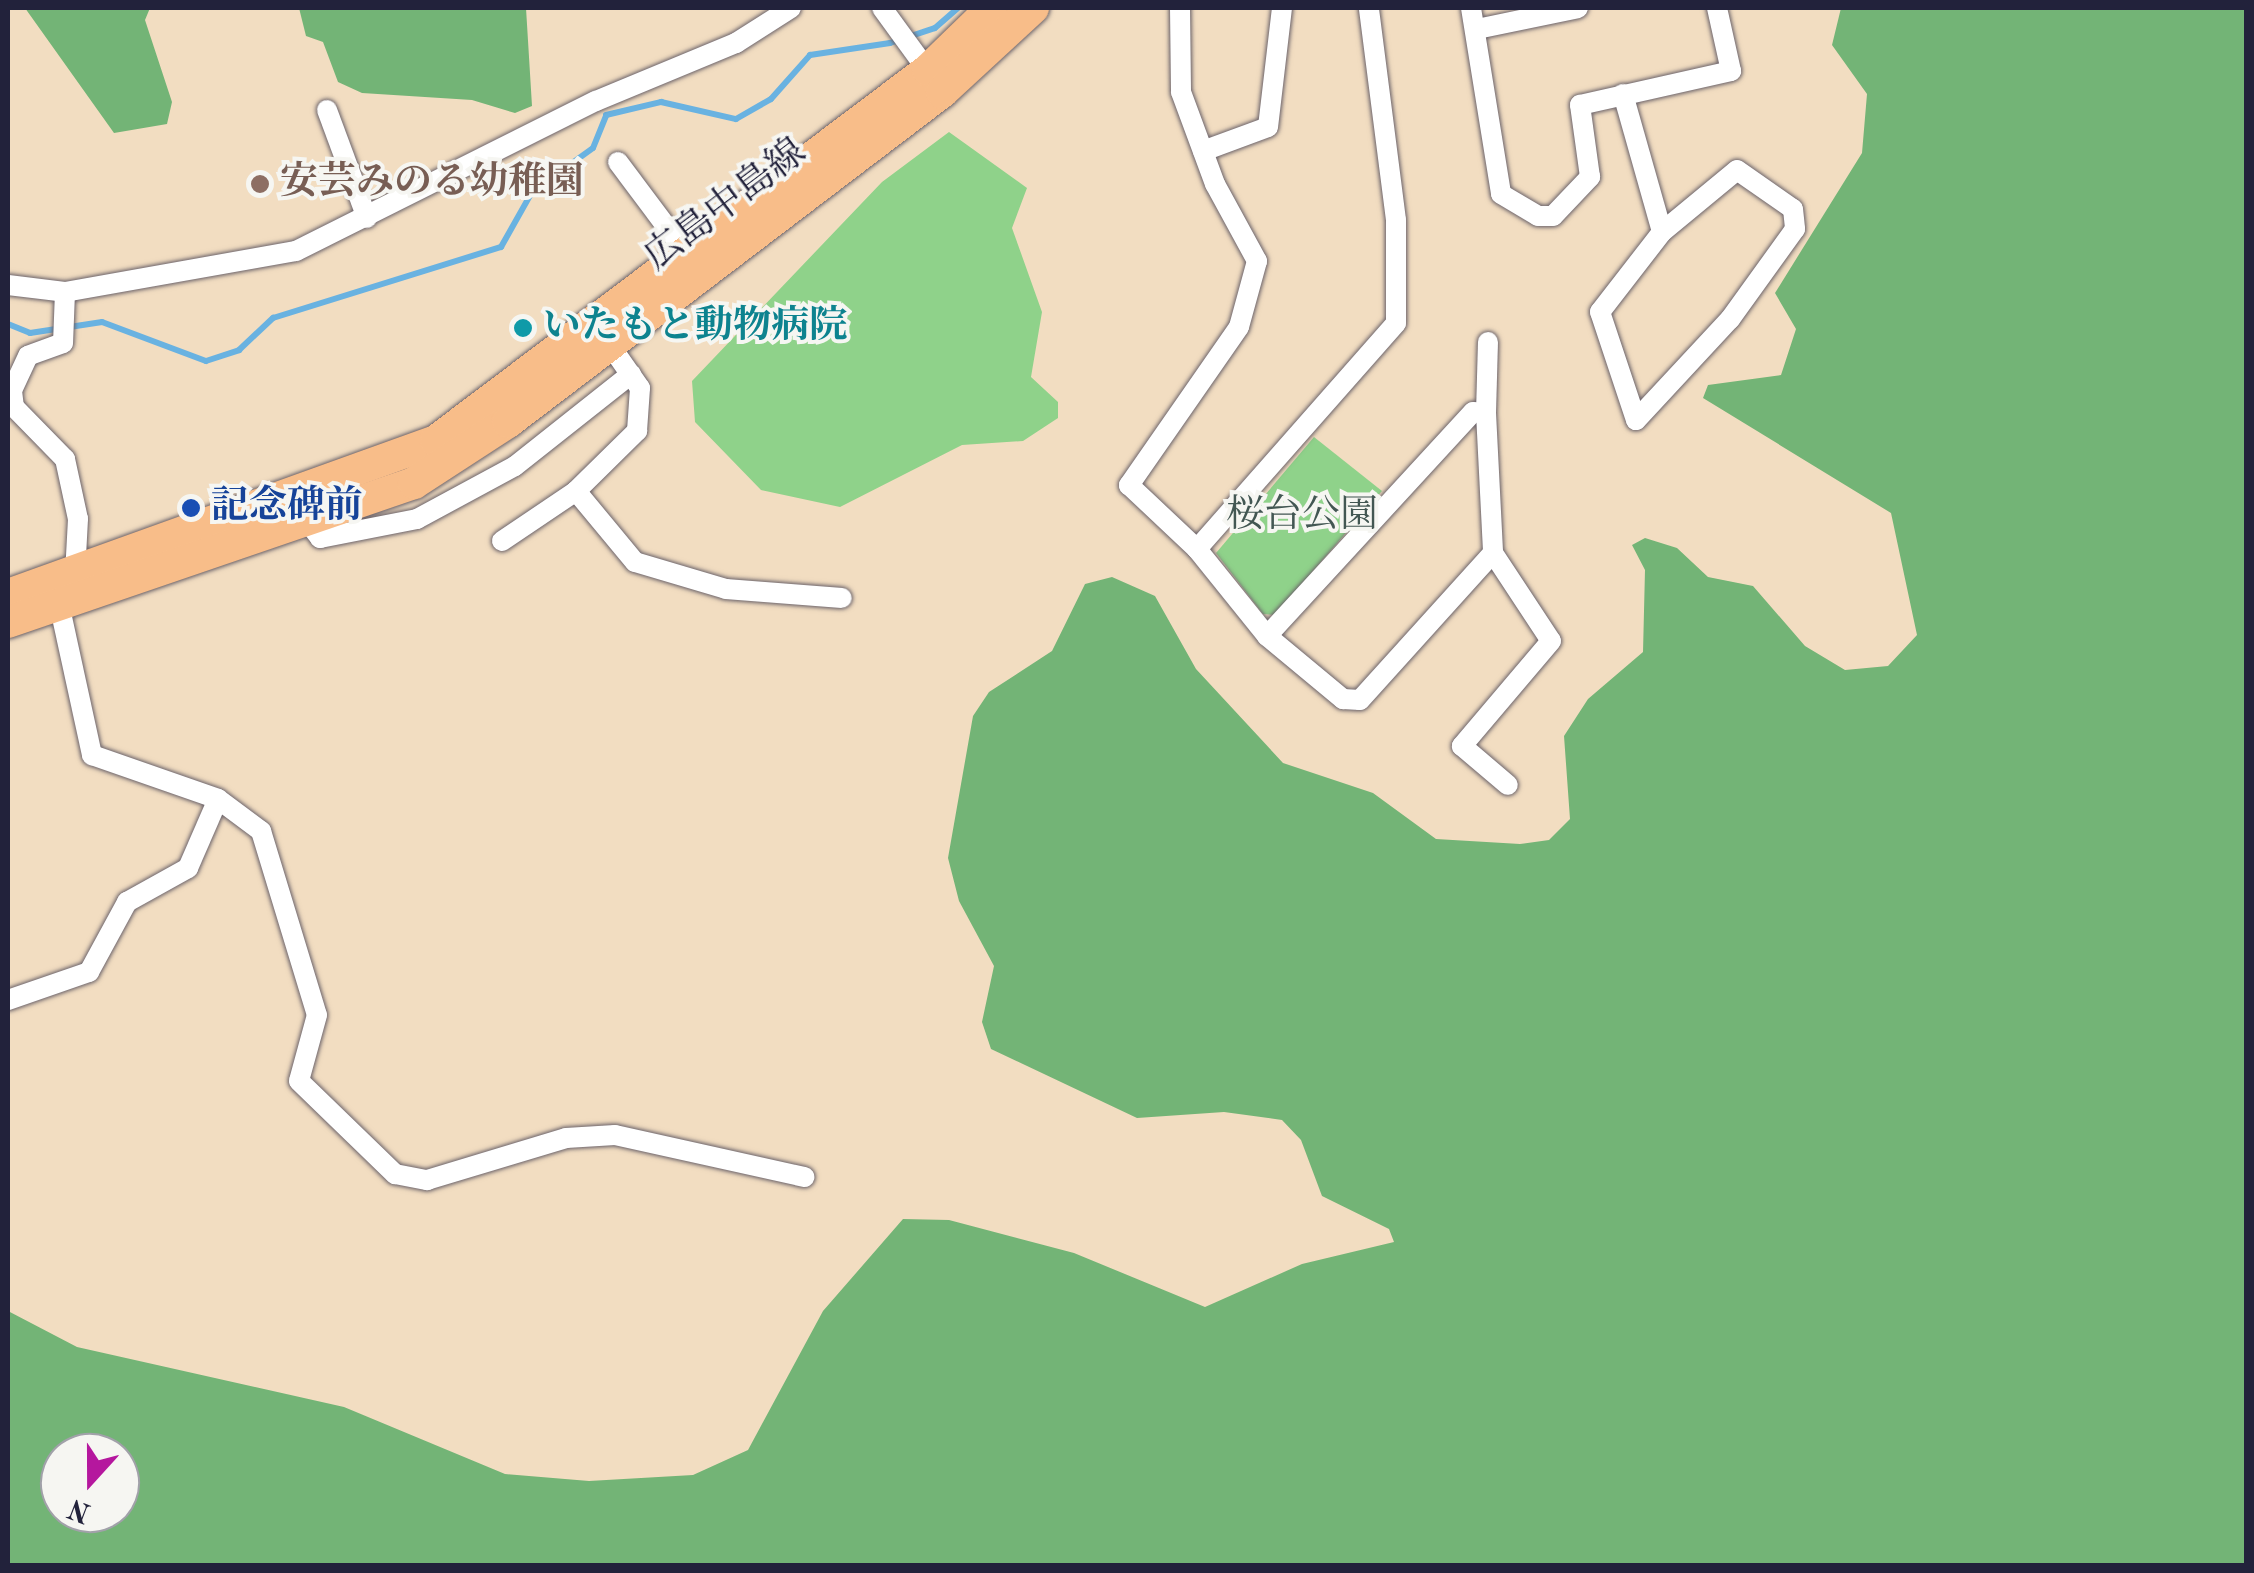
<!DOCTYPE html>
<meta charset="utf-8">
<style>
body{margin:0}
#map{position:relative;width:2254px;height:1573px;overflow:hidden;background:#f2ddc1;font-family:"Old Standard TT","Noto Serif JP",serif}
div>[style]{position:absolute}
.green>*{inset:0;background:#8fd28a}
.forest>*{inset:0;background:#73b476}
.stream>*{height:6px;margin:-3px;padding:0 3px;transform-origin:3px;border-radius:3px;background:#69b2e1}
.roads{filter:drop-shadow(0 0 2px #6b636a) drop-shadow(0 0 2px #6b636a)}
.minor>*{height:20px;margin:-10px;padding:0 10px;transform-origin:10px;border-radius:10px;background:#fff}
.primary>*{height:32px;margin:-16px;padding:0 16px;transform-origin:16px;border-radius:16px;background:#f8bd89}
.dots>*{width:28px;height:28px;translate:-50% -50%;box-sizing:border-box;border:5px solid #f6f6f2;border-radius:50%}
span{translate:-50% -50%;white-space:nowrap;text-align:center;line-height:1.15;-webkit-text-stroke:8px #f6f6f2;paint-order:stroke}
.education-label{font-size:38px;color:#785e54;font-weight:700}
.left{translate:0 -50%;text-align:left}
.street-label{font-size:38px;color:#22223b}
.culture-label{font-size:38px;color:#0d838f;font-weight:700}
.transit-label{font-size:38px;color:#164399;font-weight:700}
.park-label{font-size:38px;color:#435753}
.frame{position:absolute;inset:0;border:10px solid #22223b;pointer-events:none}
.north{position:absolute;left:40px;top:1433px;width:100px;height:100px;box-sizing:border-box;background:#f6f6f2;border:2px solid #a1a1a9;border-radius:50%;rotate:201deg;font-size:28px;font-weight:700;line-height:40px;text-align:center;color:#22223b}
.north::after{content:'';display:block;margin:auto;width:35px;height:45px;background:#b5179e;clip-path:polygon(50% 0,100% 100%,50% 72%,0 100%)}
</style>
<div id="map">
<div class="green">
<div style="clip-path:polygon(949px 132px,1027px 188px,1012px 228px,1042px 312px,1031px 377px,1058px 402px,1058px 418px,1023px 441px,962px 445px,840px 507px,761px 490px,695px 422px,692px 381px,882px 182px)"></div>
<div style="clip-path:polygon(1314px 437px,1382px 491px,1275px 615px,1263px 614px,1216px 553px)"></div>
</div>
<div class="forest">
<div style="clip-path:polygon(25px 8px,150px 8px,145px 20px,172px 102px,167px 124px,114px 133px)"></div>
<div style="clip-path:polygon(299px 8px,526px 8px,532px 106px,515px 113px,472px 100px,362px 93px,338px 82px,323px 42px,306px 36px)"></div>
<div style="clip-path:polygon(evenodd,1841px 8px,2246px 8px,2246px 1565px,8px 1565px,8px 1311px,77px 1347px,344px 1407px,505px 1474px,589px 1481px,693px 1475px,748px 1450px,823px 1311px,903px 1219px,949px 1220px,1074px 1253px,1205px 1307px,1302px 1264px,1394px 1242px,1389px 1229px,1322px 1196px,1301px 1140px,1282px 1120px,1224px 1112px,1137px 1118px,991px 1049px,982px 1022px,994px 966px,959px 901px,948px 858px,973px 716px,989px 692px,1052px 651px,1085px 584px,1112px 577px,1155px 596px,1196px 669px,1283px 763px,1373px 793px,1436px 839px,1520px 844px,1549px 840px,1570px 819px,1564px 736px,1588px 699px,1643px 652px,1645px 570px,1632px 545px,1645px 538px,1677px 548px,1708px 577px,1753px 586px,1805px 646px,1845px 670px,1888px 666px,1917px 635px,1891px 513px,1703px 398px,1708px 385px,1781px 375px,1796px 329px,1775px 293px,1862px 153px,1867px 94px,1832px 45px,1841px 8px,60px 1453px,120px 1453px,120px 1513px,60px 1513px,60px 1453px)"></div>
</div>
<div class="stream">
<div style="left:8px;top:324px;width:24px;rotate:22deg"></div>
<div style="left:30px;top:333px;width:73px;rotate:-8.7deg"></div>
<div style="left:102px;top:322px;width:111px;rotate:20.6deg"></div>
<div style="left:206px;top:361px;width:35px;rotate:-18deg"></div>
<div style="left:239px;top:350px;width:47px;rotate:-43.3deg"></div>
<div style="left:273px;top:318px;width:239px;rotate:-17.3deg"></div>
<div style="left:501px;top:247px;width:63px;rotate:-60.6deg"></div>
<div style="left:532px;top:192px;width:75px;rotate:-35.8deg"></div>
<div style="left:593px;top:148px;width:35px;rotate:-68deg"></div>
<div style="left:606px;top:115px;width:57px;rotate:-13.3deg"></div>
<div style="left:661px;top:102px;width:77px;rotate:12.8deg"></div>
<div style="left:736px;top:119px;width:40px;rotate:-29.7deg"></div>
<div style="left:771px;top:99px;width:59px;rotate:-48.4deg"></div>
<div style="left:810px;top:55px;width:81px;rotate:-8.5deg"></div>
<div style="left:890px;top:43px;width:47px;rotate:-18.4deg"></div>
<div style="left:935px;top:28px;width:30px;rotate:-41deg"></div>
</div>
<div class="roads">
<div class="minor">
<div style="left:882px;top:8px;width:87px;rotate:53.9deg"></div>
<div style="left:1180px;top:8px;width:84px;rotate:89.3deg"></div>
<div style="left:1181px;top:92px;width:98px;rotate:69.7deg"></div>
<div style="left:1215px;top:184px;width:88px;rotate:61.4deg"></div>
<div style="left:1257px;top:261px;width:68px;rotate:105.3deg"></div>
<div style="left:1239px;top:327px;width:193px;rotate:124.8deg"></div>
<div style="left:1129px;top:485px;width:93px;rotate:43.3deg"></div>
<div style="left:1197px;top:549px;width:112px;rotate:51.2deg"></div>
<div style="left:1267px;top:636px;width:99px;rotate:39.7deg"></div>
<div style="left:1343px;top:699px;width:17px;rotate:3deg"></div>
<div style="left:1360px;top:700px;width:198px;rotate:-47.9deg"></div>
<div style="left:1493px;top:553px;width:105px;rotate:56.6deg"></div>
<div style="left:1551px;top:641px;width:138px;rotate:130.3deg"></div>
<div style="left:1462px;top:746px;width:60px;rotate:40.3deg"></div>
<div style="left:1471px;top:8px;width:188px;rotate:80.8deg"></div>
<div style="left:1501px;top:194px;width:43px;rotate:30.7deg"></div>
<div style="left:1538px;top:216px;width:15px"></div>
<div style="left:1553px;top:216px;width:54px;rotate:-46.5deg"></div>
<div style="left:1590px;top:177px;width:73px;rotate:-97.9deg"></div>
<div style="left:1580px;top:105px;width:155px;rotate:-12.7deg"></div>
<div style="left:1731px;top:71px;width:65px;rotate:-102.5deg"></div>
<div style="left:1477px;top:29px;width:103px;rotate:-11.7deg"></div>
<div style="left:1623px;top:94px;width:143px;rotate:74.2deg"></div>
<div style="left:327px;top:110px;width:115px;rotate:69.7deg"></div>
<div style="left:1203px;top:151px;width:69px;rotate:-20.3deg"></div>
<div style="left:1268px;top:127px;width:120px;rotate:-83.3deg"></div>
<div style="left:618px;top:162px;width:124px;rotate:53.2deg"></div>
<div style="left:1737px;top:170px;width:68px;rotate:34.9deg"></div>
<div style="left:1793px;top:209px;width:20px;rotate:84deg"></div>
<div style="left:1795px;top:229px;width:111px;rotate:125.8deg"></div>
<div style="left:1730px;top:319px;width:138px;rotate:132.9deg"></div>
<div style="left:1636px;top:420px;width:114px;rotate:-108.4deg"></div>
<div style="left:1600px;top:312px;width:101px;rotate:-52.2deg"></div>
<div style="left:1662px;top:232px;width:97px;rotate:-39.6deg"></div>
<div style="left:8px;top:285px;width:57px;rotate:7deg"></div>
<div style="left:65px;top:292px;width:235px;rotate:-10.1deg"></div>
<div style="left:296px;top:251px;width:335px;rotate:-26.6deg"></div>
<div style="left:596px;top:101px;width:152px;rotate:-22.5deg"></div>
<div style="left:736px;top:43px;width:65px;rotate:-32.5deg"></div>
<div style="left:65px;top:292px;width:51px;rotate:92.2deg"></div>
<div style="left:63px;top:343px;width:37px;rotate:160deg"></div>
<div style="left:28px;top:356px;width:38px;rotate:115deg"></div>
<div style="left:12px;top:391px;width:16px;rotate:83deg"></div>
<div style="left:14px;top:407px;width:73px;rotate:45.6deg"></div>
<div style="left:65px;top:459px;width:61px;rotate:77.8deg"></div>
<div style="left:78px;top:519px;width:56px;rotate:93.1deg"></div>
<div style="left:1486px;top:413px;width:71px;rotate:-88.4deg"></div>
<div style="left:576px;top:491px;width:92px;rotate:50.3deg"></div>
<div style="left:635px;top:562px;width:95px;rotate:16.5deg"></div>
<div style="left:726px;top:589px;width:116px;rotate:4.4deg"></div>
<div style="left:300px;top:512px;width:33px;rotate:52deg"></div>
<div style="left:320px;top:538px;width:99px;rotate:-11.1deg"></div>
<div style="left:417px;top:519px;width:111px;rotate:-28.4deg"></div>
<div style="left:515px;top:466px;width:148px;rotate:-38.4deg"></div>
<div style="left:502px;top:541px;width:89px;rotate:-34deg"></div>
<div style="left:576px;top:491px;width:86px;rotate:-44.5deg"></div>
<div style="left:637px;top:431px;width:43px;rotate:-86deg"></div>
<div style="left:640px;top:388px;width:52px;rotate:-124.9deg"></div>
<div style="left:1197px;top:549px;width:301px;rotate:-48.6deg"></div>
<div style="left:1396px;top:323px;width:103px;rotate:-90deg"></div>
<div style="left:1396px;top:220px;width:214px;rotate:-97.3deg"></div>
<div style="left:58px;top:599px;width:160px;rotate:77.7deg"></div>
<div style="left:92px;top:755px;width:133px;rotate:19.2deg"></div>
<div style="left:218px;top:799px;width:54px;rotate:36.7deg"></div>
<div style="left:261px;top:831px;width:192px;rotate:73.1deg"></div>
<div style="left:317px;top:1015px;width:68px;rotate:105.3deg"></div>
<div style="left:299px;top:1081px;width:134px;rotate:44.1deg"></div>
<div style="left:395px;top:1174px;width:33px;rotate:11deg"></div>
<div style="left:427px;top:1180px;width:145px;rotate:-16.8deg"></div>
<div style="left:566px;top:1138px;width:49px;rotate:-3.5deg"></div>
<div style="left:615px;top:1135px;width:194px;rotate:12.5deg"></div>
<div style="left:1267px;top:636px;width:304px;rotate:-47.4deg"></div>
<div style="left:1473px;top:412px;width:13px;rotate:4deg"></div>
<div style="left:1486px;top:413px;width:140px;rotate:87.1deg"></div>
<div style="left:8px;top:1000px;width:86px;rotate:-19.1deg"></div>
<div style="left:89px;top:972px;width:80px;rotate:-61.5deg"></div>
<div style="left:127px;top:902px;width:70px;rotate:-29.1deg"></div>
<div style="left:188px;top:868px;width:75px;rotate:-66.5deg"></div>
</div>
<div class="primary">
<div style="left:8px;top:595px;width:455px;rotate:-19.8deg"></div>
<div style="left:436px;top:441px;width:616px;rotate:-37.02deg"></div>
<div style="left:928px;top:70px;width:89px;rotate:-44.1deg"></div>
<div style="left:8px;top:622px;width:429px;rotate:-18.9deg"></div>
<div style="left:414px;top:483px;width:112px;rotate:-33deg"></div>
<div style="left:508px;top:422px;width:545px;rotate:-37.25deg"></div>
<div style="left:942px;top:92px;width:124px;rotate:-42.7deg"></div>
</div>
</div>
<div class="dots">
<div style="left:260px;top:184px;background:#8d6e63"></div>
<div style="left:523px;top:328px;background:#0f9aa8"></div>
<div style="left:191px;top:508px;background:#1a4fb4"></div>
</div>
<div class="education-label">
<span class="left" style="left:280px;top:184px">安芸みのる幼稚園</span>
</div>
<div class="street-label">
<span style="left:726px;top:206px;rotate:-37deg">広島中島線</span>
</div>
<div class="culture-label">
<span class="left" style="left:543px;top:328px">いたもと動物病院</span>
</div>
<div class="transit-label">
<span class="left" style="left:211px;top:508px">記念碑前</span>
</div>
<div class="park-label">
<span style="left:1302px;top:517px">桜台公園</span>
</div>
<div class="frame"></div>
<div class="north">N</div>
</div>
